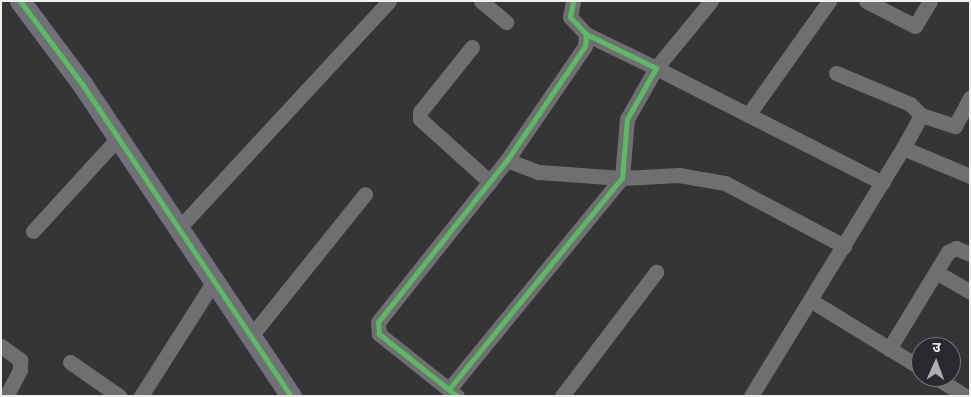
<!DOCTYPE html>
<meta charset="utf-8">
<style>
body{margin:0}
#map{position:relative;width:971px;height:397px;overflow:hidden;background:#343536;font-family:Signika,"Noto Sans Devanagari",sans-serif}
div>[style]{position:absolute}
.street>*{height:15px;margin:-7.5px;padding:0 7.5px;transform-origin:7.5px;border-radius:7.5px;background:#6f6f72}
.secondary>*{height:21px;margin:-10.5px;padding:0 10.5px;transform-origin:10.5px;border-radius:10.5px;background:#707176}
.cycleway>*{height:5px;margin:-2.5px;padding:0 2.5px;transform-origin:2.5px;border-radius:2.5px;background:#5cba63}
span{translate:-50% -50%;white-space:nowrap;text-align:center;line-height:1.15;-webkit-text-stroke:4.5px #292a2d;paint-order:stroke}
.frame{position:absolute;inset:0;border:2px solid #f0f0f3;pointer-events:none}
.north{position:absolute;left:911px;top:337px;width:50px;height:50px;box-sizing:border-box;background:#292a2d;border:1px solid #79797c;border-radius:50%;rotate:2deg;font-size:14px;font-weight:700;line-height:20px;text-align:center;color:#f0f0f3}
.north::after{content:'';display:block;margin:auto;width:18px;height:22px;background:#aeafb1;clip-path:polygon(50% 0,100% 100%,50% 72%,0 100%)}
</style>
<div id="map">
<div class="street">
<div style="left:481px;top:1px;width:33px;rotate:40deg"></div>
<div style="left:711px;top:1px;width:87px;rotate:129.4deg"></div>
<div style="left:656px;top:68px;width:254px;rotate:26.9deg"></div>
<div style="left:866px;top:1px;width:55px;rotate:27deg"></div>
<div style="left:915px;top:26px;width:29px;rotate:-59deg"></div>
<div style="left:472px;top:47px;width:83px;rotate:128.7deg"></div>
<div style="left:420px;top:112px;width:7px;rotate:90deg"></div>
<div style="left:420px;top:119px;width:94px;rotate:42deg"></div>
<div style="left:836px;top:73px;width:80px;rotate:22.7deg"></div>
<div style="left:910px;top:104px;width:16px;rotate:45deg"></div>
<div style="left:748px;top:115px;width:140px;rotate:-54.6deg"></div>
<div style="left:903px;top:148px;width:38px;rotate:-61deg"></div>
<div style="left:921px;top:115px;width:36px;rotate:18deg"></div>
<div style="left:955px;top:126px;width:32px;rotate:-62deg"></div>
<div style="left:507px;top:160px;width:34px;rotate:21deg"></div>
<div style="left:539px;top:172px;width:83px;rotate:4.1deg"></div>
<div style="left:622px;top:178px;width:57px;rotate:-3deg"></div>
<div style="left:679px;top:175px;width:47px;rotate:9.9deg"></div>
<div style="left:725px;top:183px;width:135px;rotate:27.9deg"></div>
<div style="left:179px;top:228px;width:309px;rotate:-47.2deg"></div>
<div style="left:33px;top:231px;width:126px;rotate:-47.6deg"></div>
<div style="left:936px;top:272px;width:39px;rotate:30deg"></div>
<div style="left:810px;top:300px;width:130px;rotate:31.5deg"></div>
<div style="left:251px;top:336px;width:182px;rotate:-51.2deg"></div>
<div style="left:1px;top:346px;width:24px;rotate:36deg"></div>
<div style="left:20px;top:360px;width:10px;rotate:90deg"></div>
<div style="left:20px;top:370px;width:30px;rotate:118deg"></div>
<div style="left:889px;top:349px;width:114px;rotate:-58.7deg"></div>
<div style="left:948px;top:252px;width:9px;rotate:-27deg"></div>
<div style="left:956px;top:248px;width:15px;rotate:23deg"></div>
<div style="left:70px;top:362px;width:60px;rotate:34.8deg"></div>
<div style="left:935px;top:377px;width:36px;rotate:32deg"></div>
<div style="left:449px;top:389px;width:273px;rotate:-50.7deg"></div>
<div style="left:622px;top:178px;width:59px;rotate:-85.2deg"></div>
<div style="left:627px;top:119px;width:59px;rotate:-60.4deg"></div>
<div style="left:656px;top:68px;width:78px;rotate:-154.1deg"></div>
<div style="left:141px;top:396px;width:136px;rotate:-57.6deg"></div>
<div style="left:457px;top:396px;width:100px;rotate:-141.5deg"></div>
<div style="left:379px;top:334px;width:12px;rotate:-95deg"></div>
<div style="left:378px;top:322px;width:207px;rotate:-51.5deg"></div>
<div style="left:507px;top:160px;width:138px;rotate:-55.6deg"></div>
<div style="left:585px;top:46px;width:12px;rotate:-85deg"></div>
<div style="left:586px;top:34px;width:23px;rotate:-133deg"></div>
<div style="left:570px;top:17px;width:16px;rotate:-79deg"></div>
<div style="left:562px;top:396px;width:156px;rotate:-52.8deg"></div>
<div style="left:751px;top:396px;width:291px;rotate:-58.5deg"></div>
<div style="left:903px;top:148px;width:73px;rotate:22.7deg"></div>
</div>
<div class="secondary">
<div style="left:20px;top:1px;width:104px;rotate:53.2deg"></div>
<div style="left:82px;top:84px;width:376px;rotate:56.2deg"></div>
</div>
<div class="cycleway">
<div style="left:20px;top:1px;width:104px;rotate:53.2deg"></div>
<div style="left:82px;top:84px;width:376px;rotate:56.2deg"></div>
<div style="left:449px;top:389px;width:273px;rotate:-50.7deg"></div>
<div style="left:622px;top:178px;width:59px;rotate:-85.2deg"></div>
<div style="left:627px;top:119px;width:59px;rotate:-60.4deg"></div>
<div style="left:656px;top:68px;width:78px;rotate:-154.1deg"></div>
<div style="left:457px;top:396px;width:100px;rotate:-141.5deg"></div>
<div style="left:379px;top:334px;width:12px;rotate:-95deg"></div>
<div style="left:378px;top:322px;width:207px;rotate:-51.5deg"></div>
<div style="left:507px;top:160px;width:138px;rotate:-55.6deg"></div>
<div style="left:585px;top:46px;width:12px;rotate:-85deg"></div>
<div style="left:586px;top:34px;width:23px;rotate:-133deg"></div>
<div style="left:570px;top:17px;width:16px;rotate:-79deg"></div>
</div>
<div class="frame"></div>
<div class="north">उ</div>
</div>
